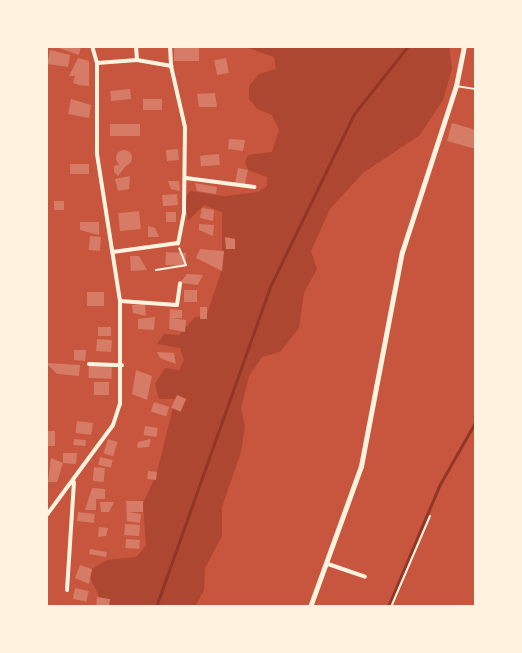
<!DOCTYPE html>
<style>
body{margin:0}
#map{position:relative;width:522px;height:653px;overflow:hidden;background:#c8553d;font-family:Cabin,sans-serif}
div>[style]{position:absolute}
.green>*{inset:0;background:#ae4732}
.stream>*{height:2.5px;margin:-1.25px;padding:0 1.25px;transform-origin:1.25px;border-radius:1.25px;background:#8f3625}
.building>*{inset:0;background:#d67c66;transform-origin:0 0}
.round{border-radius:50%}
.path>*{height:2px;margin:-1px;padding:0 1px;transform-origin:1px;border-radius:1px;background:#fff3e0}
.service>*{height:2px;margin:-1px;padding:0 1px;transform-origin:1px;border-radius:1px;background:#fff3e0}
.minor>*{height:4px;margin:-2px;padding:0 2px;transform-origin:2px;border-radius:2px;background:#fff3e0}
.tertiary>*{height:5px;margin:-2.5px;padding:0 2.5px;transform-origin:2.5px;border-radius:2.5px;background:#fff3e0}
span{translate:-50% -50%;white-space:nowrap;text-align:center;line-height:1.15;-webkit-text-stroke:4px #fff3e0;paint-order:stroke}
.frame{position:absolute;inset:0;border:48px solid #fff3e0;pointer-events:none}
</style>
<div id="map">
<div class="green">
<div style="clip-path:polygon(242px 46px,449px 46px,452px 69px,443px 100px,420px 135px,363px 173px,330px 209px,311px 251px,317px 269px,304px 293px,299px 328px,280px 352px,262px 357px,249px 376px,241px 409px,245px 426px,241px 452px,222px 507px,222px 536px,205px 568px,204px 590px,195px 607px,104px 607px,90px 577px,92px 569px,107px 560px,136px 557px,146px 546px,143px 504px,157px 472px,175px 399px,159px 399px,155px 384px,165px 368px,179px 370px,184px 360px,180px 348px,157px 344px,164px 334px,179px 335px,194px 318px,207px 314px,222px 269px,222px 212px,204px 205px,188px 221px,185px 199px,190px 191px,224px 196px,258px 192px,267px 186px,267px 177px,248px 170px,245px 162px,248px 155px,272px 152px,279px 130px,272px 115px,257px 109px,249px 99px,249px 86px,259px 74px,276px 69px,274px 57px)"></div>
</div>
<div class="stream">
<div style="left:156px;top:607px;width:337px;rotate:-70.4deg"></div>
<div style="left:269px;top:289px;width:195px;rotate:-64.1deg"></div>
<div style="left:354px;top:114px;width:87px;rotate:-51.5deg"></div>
<div style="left:388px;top:607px;width:131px;rotate:-67.1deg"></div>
<div style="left:439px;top:486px;width:75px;rotate:-60.4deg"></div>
</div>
<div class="building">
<div style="clip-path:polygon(53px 46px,81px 46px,79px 55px)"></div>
<div style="left:174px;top:46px;width:25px;height:15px"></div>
<div style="clip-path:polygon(50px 50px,70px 55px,68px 67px,47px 64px)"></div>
<div style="clip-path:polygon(78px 58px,89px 61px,89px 86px,79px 85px,73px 83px,75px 76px,69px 76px)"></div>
<div style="left:226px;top:58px;width:15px;height:12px;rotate:79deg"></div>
<div style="left:130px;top:89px;width:10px;height:20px;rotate:84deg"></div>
<div style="clip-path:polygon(215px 93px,217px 107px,199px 107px,197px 94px)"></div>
<div style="clip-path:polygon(71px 99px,91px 105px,89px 118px,68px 114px)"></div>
<div style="left:162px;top:99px;width:11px;height:19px;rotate:90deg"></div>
<div style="clip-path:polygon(452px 123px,476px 130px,476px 149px,447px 141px)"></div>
<div style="left:140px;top:124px;width:12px;height:30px;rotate:90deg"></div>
<div style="clip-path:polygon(229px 139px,245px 140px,243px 151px,228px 149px)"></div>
<div style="left:178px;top:149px;width:11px;height:12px;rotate:85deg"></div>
<div class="round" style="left:116px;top:150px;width:16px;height:16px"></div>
<div style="left:219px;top:154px;width:11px;height:19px;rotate:85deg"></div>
<div style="clip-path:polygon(129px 162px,118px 176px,114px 172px,114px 166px)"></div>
<div style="left:70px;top:164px;width:19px;height:10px"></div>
<div style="left:238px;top:168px;width:10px;height:17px;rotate:11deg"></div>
<div style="clip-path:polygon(130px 176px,129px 189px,118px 191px,115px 179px)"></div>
<div style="clip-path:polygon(168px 181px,179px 181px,180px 191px,171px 189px)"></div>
<div style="clip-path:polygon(195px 183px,217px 187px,216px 194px,197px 191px)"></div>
<div style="left:177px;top:194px;width:11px;height:15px;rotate:85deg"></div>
<div style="left:54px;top:201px;width:10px;height:9px"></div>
<div style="clip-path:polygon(202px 208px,214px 210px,213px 221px,200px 218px)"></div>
<div style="left:139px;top:211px;width:18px;height:21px;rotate:84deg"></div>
<div style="left:166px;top:212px;width:10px;height:10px"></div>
<div style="clip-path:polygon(80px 222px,99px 222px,99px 235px,80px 230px)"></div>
<div style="clip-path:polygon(199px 224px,214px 225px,213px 236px,199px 230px)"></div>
<div style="clip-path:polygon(148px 226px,155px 228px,159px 237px,148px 237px)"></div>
<div style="left:90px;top:236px;width:11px;height:14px;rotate:5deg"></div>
<div style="clip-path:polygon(225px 237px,235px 239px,235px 249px,226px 249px)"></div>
<div style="clip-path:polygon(200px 249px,224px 251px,222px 271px,196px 258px)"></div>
<div style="left:166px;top:252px;width:20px;height:13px;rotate:3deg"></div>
<div style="clip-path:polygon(130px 256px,139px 256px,147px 270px,131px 271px)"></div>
<div style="clip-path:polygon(187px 274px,203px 275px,198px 285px,180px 283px)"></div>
<div style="left:184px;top:290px;width:13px;height:12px"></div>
<div style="left:87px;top:292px;width:17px;height:14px"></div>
<div style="clip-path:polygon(145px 304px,146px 316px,133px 313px,132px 305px)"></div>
<div style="left:200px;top:307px;width:7px;height:12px"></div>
<div style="clip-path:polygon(170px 309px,182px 310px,182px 318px,171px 318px,186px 320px,185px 332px,169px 329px)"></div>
<div style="clip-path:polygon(155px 317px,154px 330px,138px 329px,138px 319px)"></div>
<div style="left:98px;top:327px;width:13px;height:9px"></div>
<div style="left:97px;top:339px;width:15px;height:12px;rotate:4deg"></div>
<div style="clip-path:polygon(74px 350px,86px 350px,85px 361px,74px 360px)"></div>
<div style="clip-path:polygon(157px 352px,174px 353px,176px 364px,160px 358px)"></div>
<div style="clip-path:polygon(46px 363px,80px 365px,79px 376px,57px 374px)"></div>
<div style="left:89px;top:364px;width:23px;height:14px;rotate:2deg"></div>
<div style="clip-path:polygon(136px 370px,152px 376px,147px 400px,132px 394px)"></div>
<div style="left:94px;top:382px;width:15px;height:13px"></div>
<div style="left:177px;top:395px;width:10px;height:14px;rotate:24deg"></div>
<div style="left:154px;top:402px;width:16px;height:10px;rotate:18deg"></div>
<div style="left:77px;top:421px;width:16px;height:12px;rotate:7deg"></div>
<div style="left:145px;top:426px;width:13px;height:9px;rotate:9deg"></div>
<div style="left:46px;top:431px;width:9px;height:15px"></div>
<div style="left:74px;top:439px;width:12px;height:6px;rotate:5deg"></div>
<div style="left:108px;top:439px;width:10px;height:15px;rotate:17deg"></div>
<div style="clip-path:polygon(151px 439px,149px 447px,137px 448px,138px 442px)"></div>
<div style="clip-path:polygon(63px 453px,77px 453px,76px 464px,63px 463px)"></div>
<div style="left:100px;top:457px;width:13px;height:8px;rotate:13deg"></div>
<div style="clip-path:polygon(51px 458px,63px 463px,57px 482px,48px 482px)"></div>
<div style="left:94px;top:467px;width:11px;height:14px;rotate:5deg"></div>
<div style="left:148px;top:471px;width:9px;height:8px;rotate:6deg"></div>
<div style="clip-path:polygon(92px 488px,105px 489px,105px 499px,96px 499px,96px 510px,85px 510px)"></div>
<div style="clip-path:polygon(126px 501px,143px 501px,143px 512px,128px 512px,141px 514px,140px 523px,127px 521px)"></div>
<div style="clip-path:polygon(100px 502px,114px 502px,109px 512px,101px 512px)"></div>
<div style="left:78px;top:512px;width:17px;height:9px;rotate:7deg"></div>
<div style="left:125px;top:524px;width:15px;height:11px;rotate:4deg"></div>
<div style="clip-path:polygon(99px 527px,108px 528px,106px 536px,98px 537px)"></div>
<div style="left:126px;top:539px;width:14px;height:9px;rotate:4deg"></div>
<div style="left:90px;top:549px;width:17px;height:5px;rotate:10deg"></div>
<div style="clip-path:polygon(80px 565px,92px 569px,89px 584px,75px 578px)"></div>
<div style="left:75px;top:588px;width:14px;height:11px;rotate:12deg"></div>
<div style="clip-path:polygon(97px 597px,110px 599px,109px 607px,96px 607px)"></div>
</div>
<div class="path">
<div style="left:156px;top:270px;width:30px;rotate:-9deg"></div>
<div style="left:186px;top:265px;width:18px;rotate:-112deg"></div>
<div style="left:391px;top:607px;width:99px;rotate:-66.8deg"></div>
</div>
<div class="service">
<div style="left:456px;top:86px;width:20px;rotate:9deg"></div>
</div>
<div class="minor">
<div style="left:136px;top:46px;width:14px;rotate:86deg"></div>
<div style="left:170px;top:46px;width:20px;rotate:87deg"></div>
<div style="left:97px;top:63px;width:40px;rotate:-4.3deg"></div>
<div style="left:137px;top:60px;width:35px;rotate:10deg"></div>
<div style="left:171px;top:66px;width:63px;rotate:77.1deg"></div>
<div style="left:185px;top:127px;width:86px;rotate:90.7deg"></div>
<div style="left:184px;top:213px;width:31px;rotate:101deg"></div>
<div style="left:178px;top:243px;width:66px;rotate:172.1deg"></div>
<div style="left:186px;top:178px;width:69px;rotate:7.5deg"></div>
<div style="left:120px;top:301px;width:57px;rotate:4deg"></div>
<div style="left:177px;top:305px;width:22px;rotate:-82deg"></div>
<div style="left:89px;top:364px;width:33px;rotate:2deg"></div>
<div style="left:46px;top:516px;width:113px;rotate:-53.6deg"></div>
<div style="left:113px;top:425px;width:22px;rotate:-72deg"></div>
<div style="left:120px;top:404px;width:103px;rotate:-90deg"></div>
<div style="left:120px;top:301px;width:149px;rotate:-98.9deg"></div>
<div style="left:97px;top:154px;width:91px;rotate:-90deg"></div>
<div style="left:97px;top:63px;width:18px;rotate:-106deg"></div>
<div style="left:328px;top:564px;width:39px;rotate:19deg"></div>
<div style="left:67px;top:590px;width:108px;rotate:-86.3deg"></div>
</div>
<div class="tertiary">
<div style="left:310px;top:607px;width:150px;rotate:-70.1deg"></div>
<div style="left:361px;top:466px;width:218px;rotate:-79.2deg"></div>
<div style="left:402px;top:252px;width:175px;rotate:-72deg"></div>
<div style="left:456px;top:86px;width:41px;rotate:-78.7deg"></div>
</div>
<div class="frame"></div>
</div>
